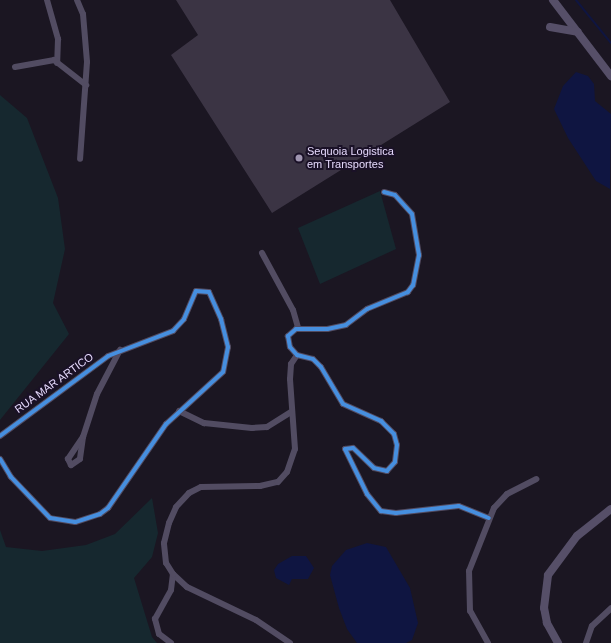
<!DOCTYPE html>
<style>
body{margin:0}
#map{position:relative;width:611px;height:643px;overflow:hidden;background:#1b1622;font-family:Arial,sans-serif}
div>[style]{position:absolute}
.green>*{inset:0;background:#16282f}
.water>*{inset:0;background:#0f1541}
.stream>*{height:2px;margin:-1px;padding:0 1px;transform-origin:1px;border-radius:1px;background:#0f1541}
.building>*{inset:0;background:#3b3444}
.street>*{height:6px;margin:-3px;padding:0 3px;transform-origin:3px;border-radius:3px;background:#524c62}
.secondary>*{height:8px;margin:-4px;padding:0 4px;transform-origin:4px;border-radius:4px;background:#564f68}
.cycleway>*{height:4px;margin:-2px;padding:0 2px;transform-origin:2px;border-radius:2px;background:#468fdf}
.dots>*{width:11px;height:11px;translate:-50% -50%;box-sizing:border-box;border:2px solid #1a1127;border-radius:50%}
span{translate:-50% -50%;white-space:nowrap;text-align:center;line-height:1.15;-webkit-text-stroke:4px #1a1127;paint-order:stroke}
.poi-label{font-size:11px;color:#e6dafd}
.left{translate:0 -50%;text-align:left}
.street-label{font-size:11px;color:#e6dafd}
</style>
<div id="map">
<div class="green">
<div style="clip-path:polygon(0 95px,27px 118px,58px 198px,65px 249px,53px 303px,69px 334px,0 420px)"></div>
<div style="clip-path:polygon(380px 191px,396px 249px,320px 284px,298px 228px)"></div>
<div style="clip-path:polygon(152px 498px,158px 533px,152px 557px,134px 578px,152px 637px,157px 643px,0 643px,0 530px,6px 547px,42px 551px,86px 545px,115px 534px)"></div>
</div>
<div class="water">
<div style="clip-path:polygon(576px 72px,588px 76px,594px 84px,595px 101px,611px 114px,610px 189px,596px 181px,568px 138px,554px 109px,563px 86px)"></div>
<div style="clip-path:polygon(367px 543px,386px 547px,410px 588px,418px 623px,412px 640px,406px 643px,357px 643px,347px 629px,339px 608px,330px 575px,332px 566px,346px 550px)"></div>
<div style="clip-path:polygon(292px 556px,306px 556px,314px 568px,308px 579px,292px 579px,289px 585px,276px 578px,274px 570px,278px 564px)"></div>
</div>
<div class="stream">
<div style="left:576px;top:0;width:55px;rotate:50.9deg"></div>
</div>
<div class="building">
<div style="clip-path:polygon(176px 0,390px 0,450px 102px,272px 213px,171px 55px,198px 35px)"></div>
</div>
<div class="street">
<div style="left:47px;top:0;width:41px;rotate:74.2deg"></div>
<div style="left:58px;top:39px;width:24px;rotate:92deg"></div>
<div style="left:77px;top:0;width:15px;rotate:67deg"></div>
<div style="left:83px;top:14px;width:48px;rotate:85.2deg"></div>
<div style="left:87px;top:62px;width:97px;rotate:94.1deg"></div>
<div style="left:15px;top:67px;width:40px;rotate:-10deg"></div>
<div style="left:54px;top:60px;width:41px;rotate:38deg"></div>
<div style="left:384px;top:192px;width:11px;rotate:15deg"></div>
<div style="left:395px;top:195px;width:25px;rotate:48deg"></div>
<div style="left:412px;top:214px;width:42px;rotate:80.3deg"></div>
<div style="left:419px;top:255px;width:31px;rotate:101deg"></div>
<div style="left:413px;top:285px;width:9px;rotate:126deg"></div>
<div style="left:408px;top:292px;width:44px;rotate:157.5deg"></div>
<div style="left:367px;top:309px;width:26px;rotate:143deg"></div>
<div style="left:346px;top:325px;width:19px;rotate:168deg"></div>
<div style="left:327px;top:329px;width:31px;rotate:180deg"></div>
<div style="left:296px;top:329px;width:11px;rotate:139deg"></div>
<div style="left:288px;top:336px;width:11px;rotate:80deg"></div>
<div style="left:290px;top:347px;width:11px;rotate:49deg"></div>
<div style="left:297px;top:355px;width:16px;rotate:14deg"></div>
<div style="left:313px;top:359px;width:11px;rotate:45deg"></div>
<div style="left:321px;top:367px;width:43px;rotate:59.3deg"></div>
<div style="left:343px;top:404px;width:42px;rotate:24.1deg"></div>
<div style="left:381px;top:421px;width:18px;rotate:45deg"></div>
<div style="left:394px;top:434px;width:11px;rotate:75deg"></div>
<div style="left:397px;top:445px;width:17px;rotate:97deg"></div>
<div style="left:395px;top:462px;width:12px;rotate:132deg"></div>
<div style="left:387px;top:471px;width:13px;rotate:-167deg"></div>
<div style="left:374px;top:468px;width:29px;rotate:-136deg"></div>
<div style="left:353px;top:448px;width:8px;rotate:173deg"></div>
<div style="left:345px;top:449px;width:50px;rotate:63.9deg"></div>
<div style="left:367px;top:494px;width:22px;rotate:51deg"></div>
<div style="left:381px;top:511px;width:15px;rotate:8deg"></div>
<div style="left:396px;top:513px;width:63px;rotate:-6.3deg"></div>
<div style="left:459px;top:506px;width:32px;rotate:22deg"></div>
<div style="left:262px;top:253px;width:65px;rotate:61.5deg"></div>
<div style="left:293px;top:310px;width:19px;rotate:74deg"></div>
<div style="left:179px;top:411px;width:28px;rotate:26deg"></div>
<div style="left:204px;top:423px;width:48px;rotate:5.9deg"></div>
<div style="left:252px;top:428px;width:15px;rotate:-4deg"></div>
<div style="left:267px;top:427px;width:28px;rotate:-32deg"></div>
<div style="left:0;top:436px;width:134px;rotate:-36.5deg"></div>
<div style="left:108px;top:356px;width:70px;rotate:-21deg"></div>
<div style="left:173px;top:331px;width:16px;rotate:-47deg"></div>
<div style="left:184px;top:319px;width:30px;rotate:-67deg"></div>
<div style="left:196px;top:291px;width:13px;rotate:4deg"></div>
<div style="left:209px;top:292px;width:30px;rotate:66deg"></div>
<div style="left:221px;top:319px;width:29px;rotate:76deg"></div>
<div style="left:228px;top:347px;width:25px;rotate:101deg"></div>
<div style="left:223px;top:372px;width:77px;rotate:137.6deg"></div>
<div style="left:166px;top:424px;width:102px;rotate:124.6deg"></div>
<div style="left:108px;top:508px;width:10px;rotate:143deg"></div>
<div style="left:100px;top:514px;width:26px;rotate:162deg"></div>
<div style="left:75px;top:522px;width:25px;rotate:-171deg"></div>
<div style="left:50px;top:518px;width:57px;rotate:-133.6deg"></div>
<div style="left:11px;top:477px;width:21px;rotate:-121deg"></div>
<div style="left:83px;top:437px;width:22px;rotate:98deg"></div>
<div style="left:80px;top:459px;width:11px;rotate:146deg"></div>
<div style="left:71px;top:465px;width:7px;rotate:-117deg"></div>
<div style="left:68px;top:459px;width:27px;rotate:-56deg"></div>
<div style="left:83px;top:437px;width:45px;rotate:-72deg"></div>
<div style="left:97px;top:394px;width:50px;rotate:-62.4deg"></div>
<div style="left:173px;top:574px;width:19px;rotate:43deg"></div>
<div style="left:187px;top:587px;width:76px;rotate:25.6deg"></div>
<div style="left:256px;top:620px;width:41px;rotate:34.1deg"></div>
<div style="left:171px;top:643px;width:15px;rotate:-143deg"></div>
<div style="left:159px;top:634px;width:16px;rotate:-105deg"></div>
<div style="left:155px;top:619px;width:33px;rotate:-61deg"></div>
<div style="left:171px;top:590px;width:16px;rotate:-83deg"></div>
<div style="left:173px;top:574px;width:13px;rotate:-122deg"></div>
<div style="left:166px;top:563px;width:20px;rotate:-96deg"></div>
<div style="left:164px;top:543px;width:21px;rotate:-76deg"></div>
<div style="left:169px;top:523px;width:17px;rotate:-66deg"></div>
<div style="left:176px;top:507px;width:19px;rotate:-47deg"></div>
<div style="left:189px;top:493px;width:13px;rotate:-27deg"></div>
<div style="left:201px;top:487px;width:59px;rotate:-1deg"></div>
<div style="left:260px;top:486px;width:18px;rotate:-13deg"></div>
<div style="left:278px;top:482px;width:13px;rotate:-48deg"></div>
<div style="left:287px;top:472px;width:24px;rotate:-71deg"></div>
<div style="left:295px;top:449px;width:70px;rotate:-94.1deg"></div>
<div style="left:290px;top:379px;width:15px;rotate:-86deg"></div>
<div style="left:291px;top:364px;width:11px;rotate:-56deg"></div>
<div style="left:488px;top:643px;width:37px;rotate:-119deg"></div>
<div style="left:470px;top:611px;width:40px;rotate:-91.4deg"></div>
<div style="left:469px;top:571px;width:68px;rotate:-68.4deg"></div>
<div style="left:494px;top:508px;width:19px;rotate:-47deg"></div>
<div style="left:507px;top:494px;width:33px;rotate:-27deg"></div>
<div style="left:586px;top:643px;width:18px;rotate:-71deg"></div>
<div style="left:592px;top:626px;width:26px;rotate:-43deg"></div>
</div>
<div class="secondary">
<div style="left:553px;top:0;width:96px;rotate:52.7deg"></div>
<div style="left:550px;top:27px;width:28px;rotate:10deg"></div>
<div style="left:558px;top:643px;width:23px;rotate:-119deg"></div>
<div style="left:547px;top:623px;width:15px;rotate:-101deg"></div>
<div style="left:544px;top:608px;width:33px;rotate:-83deg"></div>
<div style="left:548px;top:575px;width:49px;rotate:-53.4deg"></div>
<div style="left:577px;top:536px;width:43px;rotate:-38.5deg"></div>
</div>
<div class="cycleway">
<div style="left:384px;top:192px;width:11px;rotate:15deg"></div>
<div style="left:395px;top:195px;width:25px;rotate:48deg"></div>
<div style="left:412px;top:214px;width:42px;rotate:80.3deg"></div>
<div style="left:419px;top:255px;width:31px;rotate:101deg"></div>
<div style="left:413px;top:285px;width:9px;rotate:126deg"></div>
<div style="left:408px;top:292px;width:44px;rotate:157.5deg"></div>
<div style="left:367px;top:309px;width:26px;rotate:143deg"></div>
<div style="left:346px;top:325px;width:19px;rotate:168deg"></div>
<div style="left:327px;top:329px;width:31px;rotate:180deg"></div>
<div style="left:296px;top:329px;width:11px;rotate:139deg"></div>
<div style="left:288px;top:336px;width:11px;rotate:80deg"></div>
<div style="left:290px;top:347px;width:11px;rotate:49deg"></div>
<div style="left:297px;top:355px;width:16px;rotate:14deg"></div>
<div style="left:313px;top:359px;width:11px;rotate:45deg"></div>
<div style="left:321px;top:367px;width:43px;rotate:59.3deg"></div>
<div style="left:343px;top:404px;width:42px;rotate:24.1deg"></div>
<div style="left:381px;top:421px;width:18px;rotate:45deg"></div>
<div style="left:394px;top:434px;width:11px;rotate:75deg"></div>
<div style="left:397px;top:445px;width:17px;rotate:97deg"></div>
<div style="left:395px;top:462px;width:12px;rotate:132deg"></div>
<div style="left:387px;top:471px;width:13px;rotate:-167deg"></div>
<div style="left:374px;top:468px;width:29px;rotate:-136deg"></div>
<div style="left:353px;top:448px;width:8px;rotate:173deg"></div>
<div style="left:345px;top:449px;width:50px;rotate:63.9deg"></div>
<div style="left:367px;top:494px;width:22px;rotate:51deg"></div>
<div style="left:381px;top:511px;width:15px;rotate:8deg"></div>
<div style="left:396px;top:513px;width:63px;rotate:-6.3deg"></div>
<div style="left:459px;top:506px;width:32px;rotate:22deg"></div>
<div style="left:0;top:436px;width:134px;rotate:-36.5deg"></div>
<div style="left:108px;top:356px;width:70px;rotate:-21deg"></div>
<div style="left:173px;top:331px;width:16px;rotate:-47deg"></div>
<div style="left:184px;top:319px;width:30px;rotate:-67deg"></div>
<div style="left:196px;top:291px;width:13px;rotate:4deg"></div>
<div style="left:209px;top:292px;width:30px;rotate:66deg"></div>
<div style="left:221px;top:319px;width:29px;rotate:76deg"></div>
<div style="left:228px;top:347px;width:25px;rotate:101deg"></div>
<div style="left:223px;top:372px;width:77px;rotate:137.6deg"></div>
<div style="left:166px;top:424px;width:102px;rotate:124.6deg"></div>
<div style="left:108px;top:508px;width:10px;rotate:143deg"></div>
<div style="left:100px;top:514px;width:26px;rotate:162deg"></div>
<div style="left:75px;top:522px;width:25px;rotate:-171deg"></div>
<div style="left:50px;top:518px;width:57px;rotate:-133.6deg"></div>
<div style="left:11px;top:477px;width:21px;rotate:-121deg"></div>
</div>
<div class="dots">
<div style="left:299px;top:158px;background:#9f95b0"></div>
</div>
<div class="poi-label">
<span class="left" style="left:307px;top:158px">Sequoia Logistica<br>em Transportes</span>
</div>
<div class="street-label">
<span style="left:54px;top:383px;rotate:-36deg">RUA MAR ARTICO</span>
</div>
</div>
